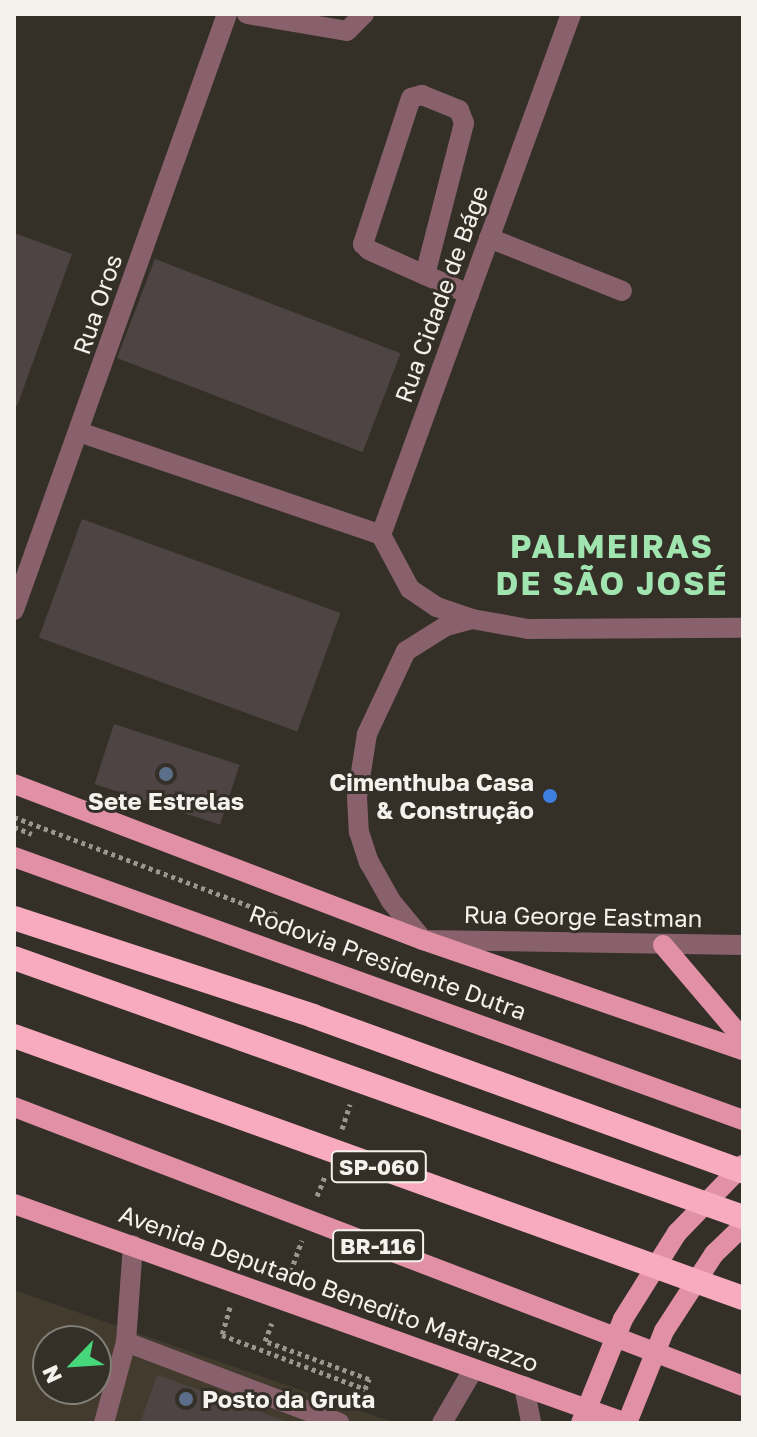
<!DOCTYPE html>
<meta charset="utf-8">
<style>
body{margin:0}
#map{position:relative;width:757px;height:1437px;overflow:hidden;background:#343028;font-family:"Golos Text",sans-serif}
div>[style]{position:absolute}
.built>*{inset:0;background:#423b2e}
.building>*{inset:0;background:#4e4443;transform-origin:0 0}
.path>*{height:5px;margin-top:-2.5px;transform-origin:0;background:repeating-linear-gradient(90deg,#9a9790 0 4px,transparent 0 8px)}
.minor>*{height:20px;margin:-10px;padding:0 10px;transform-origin:10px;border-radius:10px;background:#89616c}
.major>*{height:20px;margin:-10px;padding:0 10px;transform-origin:10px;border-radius:10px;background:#e190a6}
.highway>*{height:24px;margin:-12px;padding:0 12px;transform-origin:12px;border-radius:12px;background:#f8aabe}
.dots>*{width:22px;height:22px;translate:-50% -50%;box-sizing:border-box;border:4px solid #343028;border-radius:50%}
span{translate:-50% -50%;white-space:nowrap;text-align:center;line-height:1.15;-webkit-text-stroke:6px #343028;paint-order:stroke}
.shield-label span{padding:2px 6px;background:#343028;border:2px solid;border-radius:6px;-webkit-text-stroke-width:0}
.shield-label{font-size:22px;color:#f5f2ed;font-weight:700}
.street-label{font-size:24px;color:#f5f2ed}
.poi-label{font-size:24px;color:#f5f2ed;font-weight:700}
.right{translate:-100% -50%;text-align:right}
.left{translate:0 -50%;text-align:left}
.district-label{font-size:32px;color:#a0e5b0;font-weight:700;letter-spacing:2px}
.frame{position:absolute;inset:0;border:16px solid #f5f2ed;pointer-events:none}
.north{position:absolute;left:32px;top:1325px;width:80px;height:80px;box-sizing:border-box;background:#343028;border:2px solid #817e77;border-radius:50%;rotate:245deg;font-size:22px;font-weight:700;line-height:32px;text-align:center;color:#f5f2ed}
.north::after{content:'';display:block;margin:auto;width:28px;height:36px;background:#45d77a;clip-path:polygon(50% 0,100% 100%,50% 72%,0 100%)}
</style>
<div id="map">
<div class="built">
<div style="clip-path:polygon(evenodd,14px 1290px,395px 1423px,14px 1423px,14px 1290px,48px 1341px,96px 1341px,96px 1389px,48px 1389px,48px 1341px)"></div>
</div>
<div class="building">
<div style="clip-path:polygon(14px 233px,72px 254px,17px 406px,14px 406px)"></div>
<div style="left:155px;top:259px;width:263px;height:106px;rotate:21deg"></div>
<div style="left:82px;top:519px;width:275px;height:126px;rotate:20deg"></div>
<div style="left:114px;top:724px;width:132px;height:63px;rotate:18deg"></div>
<div style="clip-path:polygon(157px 1375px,283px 1420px,282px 1423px,140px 1423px)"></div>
</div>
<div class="path">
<div style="left:14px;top:817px;width:278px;rotate:20.7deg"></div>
<div style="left:274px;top:915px;width:5px;rotate:-68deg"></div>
<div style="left:14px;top:827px;width:19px;rotate:21deg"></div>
<div style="left:342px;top:1129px;width:26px;rotate:-72deg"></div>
<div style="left:317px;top:1196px;width:22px;rotate:-68deg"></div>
<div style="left:288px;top:1279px;width:41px;rotate:-70.3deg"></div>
<div style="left:230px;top:1307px;width:29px;rotate:106deg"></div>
<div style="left:222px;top:1335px;width:153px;rotate:20.7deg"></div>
<div style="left:365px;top:1389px;width:11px;rotate:-68deg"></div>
<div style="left:369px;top:1379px;width:111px;rotate:-159.9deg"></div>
<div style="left:265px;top:1341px;width:19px;rotate:-69deg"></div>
</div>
<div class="minor">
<div style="left:247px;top:14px;width:101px;rotate:9.6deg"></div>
<div style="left:347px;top:31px;width:24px;rotate:-45deg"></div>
<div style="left:571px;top:14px;width:555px;rotate:110.04deg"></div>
<div style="left:381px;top:535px;width:61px;rotate:61.8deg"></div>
<div style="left:410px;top:589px;width:32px;rotate:34deg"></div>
<div style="left:437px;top:607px;width:37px;rotate:19deg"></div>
<div style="left:472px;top:619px;width:57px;rotate:10.1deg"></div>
<div style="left:528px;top:629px;width:215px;rotate:-0.3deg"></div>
<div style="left:489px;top:238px;width:143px;rotate:21.7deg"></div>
<div style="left:425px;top:275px;width:157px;rotate:-75.6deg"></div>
<div style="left:464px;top:123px;width:14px;rotate:-111deg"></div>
<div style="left:459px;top:110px;width:40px;rotate:-158deg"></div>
<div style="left:422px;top:95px;width:11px;rotate:165deg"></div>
<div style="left:411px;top:98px;width:154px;rotate:108.2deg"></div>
<div style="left:363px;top:244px;width:8px;rotate:45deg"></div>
<div style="left:369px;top:250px;width:61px;rotate:24.1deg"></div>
<div style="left:425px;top:275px;width:48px;rotate:23.4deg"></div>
<div style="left:79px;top:432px;width:319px;rotate:18.8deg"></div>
<div style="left:14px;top:610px;width:633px;rotate:-70.33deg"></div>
<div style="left:472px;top:619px;width:27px;rotate:165deg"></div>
<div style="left:446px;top:626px;width:47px;rotate:148deg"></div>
<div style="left:406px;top:651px;width:92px;rotate:115.2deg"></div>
<div style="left:367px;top:734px;width:64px;rotate:99deg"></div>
<div style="left:357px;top:797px;width:35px;rotate:87deg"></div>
<div style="left:359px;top:832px;width:32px;rotate:72deg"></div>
<div style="left:369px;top:862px;width:45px;rotate:60.6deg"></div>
<div style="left:391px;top:901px;width:50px;rotate:50.6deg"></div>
<div style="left:423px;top:940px;width:320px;rotate:0.9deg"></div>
<div style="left:126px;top:1342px;width:228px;rotate:20.8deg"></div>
<div style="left:524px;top:1386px;width:38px;rotate:79deg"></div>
<div style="left:104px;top:1423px;width:84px;rotate:-74.8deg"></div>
<div style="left:126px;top:1342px;width:97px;rotate:-85.9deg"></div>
<div style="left:442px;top:1423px;width:61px;rotate:-59.7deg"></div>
</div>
<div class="major">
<div style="left:14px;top:784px;width:438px;rotate:20.9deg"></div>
<div style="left:423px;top:940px;width:338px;rotate:19deg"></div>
<div style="left:14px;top:857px;width:775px;rotate:19.84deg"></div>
<div style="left:663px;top:945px;width:123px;rotate:49.6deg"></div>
<div style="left:14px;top:1107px;width:781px;rotate:20.94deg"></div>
<div style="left:14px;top:1204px;width:650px;rotate:19.69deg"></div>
<div style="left:581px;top:1423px;width:112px;rotate:-68deg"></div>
<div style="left:623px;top:1319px;width:102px;rotate:-57.9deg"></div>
<div style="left:677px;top:1233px;width:95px;rotate:-45.9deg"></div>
<div style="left:627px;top:1423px;width:99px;rotate:-68.1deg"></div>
<div style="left:664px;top:1331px;width:92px;rotate:-57deg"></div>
<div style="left:714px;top:1254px;width:40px;rotate:-44deg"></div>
</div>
<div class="highway">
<div style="left:14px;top:918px;width:315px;rotate:18.1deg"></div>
<div style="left:313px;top:1016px;width:457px;rotate:19.9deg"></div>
<div style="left:14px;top:958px;width:774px;rotate:19.56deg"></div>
<div style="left:14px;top:1036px;width:775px;rotate:19.77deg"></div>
</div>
<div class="dots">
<div style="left:166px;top:774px;background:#5c6f8a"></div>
<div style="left:550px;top:796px;background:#3f7fe0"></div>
<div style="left:186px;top:1399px;background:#5c6f8a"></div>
</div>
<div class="shield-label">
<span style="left:379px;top:1167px">SP-060</span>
<span style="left:378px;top:1246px">BR-116</span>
</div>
<div class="street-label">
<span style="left:441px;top:294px;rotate:-70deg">Rua Cidade de Báge</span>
<span style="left:97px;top:304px;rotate:-71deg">Rua Oros</span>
<span style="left:583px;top:916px;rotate:1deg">Rua George Eastman</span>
<span style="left:388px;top:962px;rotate:20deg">Rodovia Presidente Dutra</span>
<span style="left:329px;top:1288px;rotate:20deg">Avenida Deputado Benedito Matarazzo</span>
</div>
<div class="poi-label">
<span class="right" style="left:534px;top:796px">Cimenthuba Casa<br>&amp; Construção</span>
<span style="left:166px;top:801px">Sete Estrelas</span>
<span class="left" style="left:202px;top:1399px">Posto da Gruta</span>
</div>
<div class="district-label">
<span style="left:612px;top:565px">PALMEIRAS<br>DE SÃO JOSÉ</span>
</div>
<div class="frame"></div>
<div class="north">N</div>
</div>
